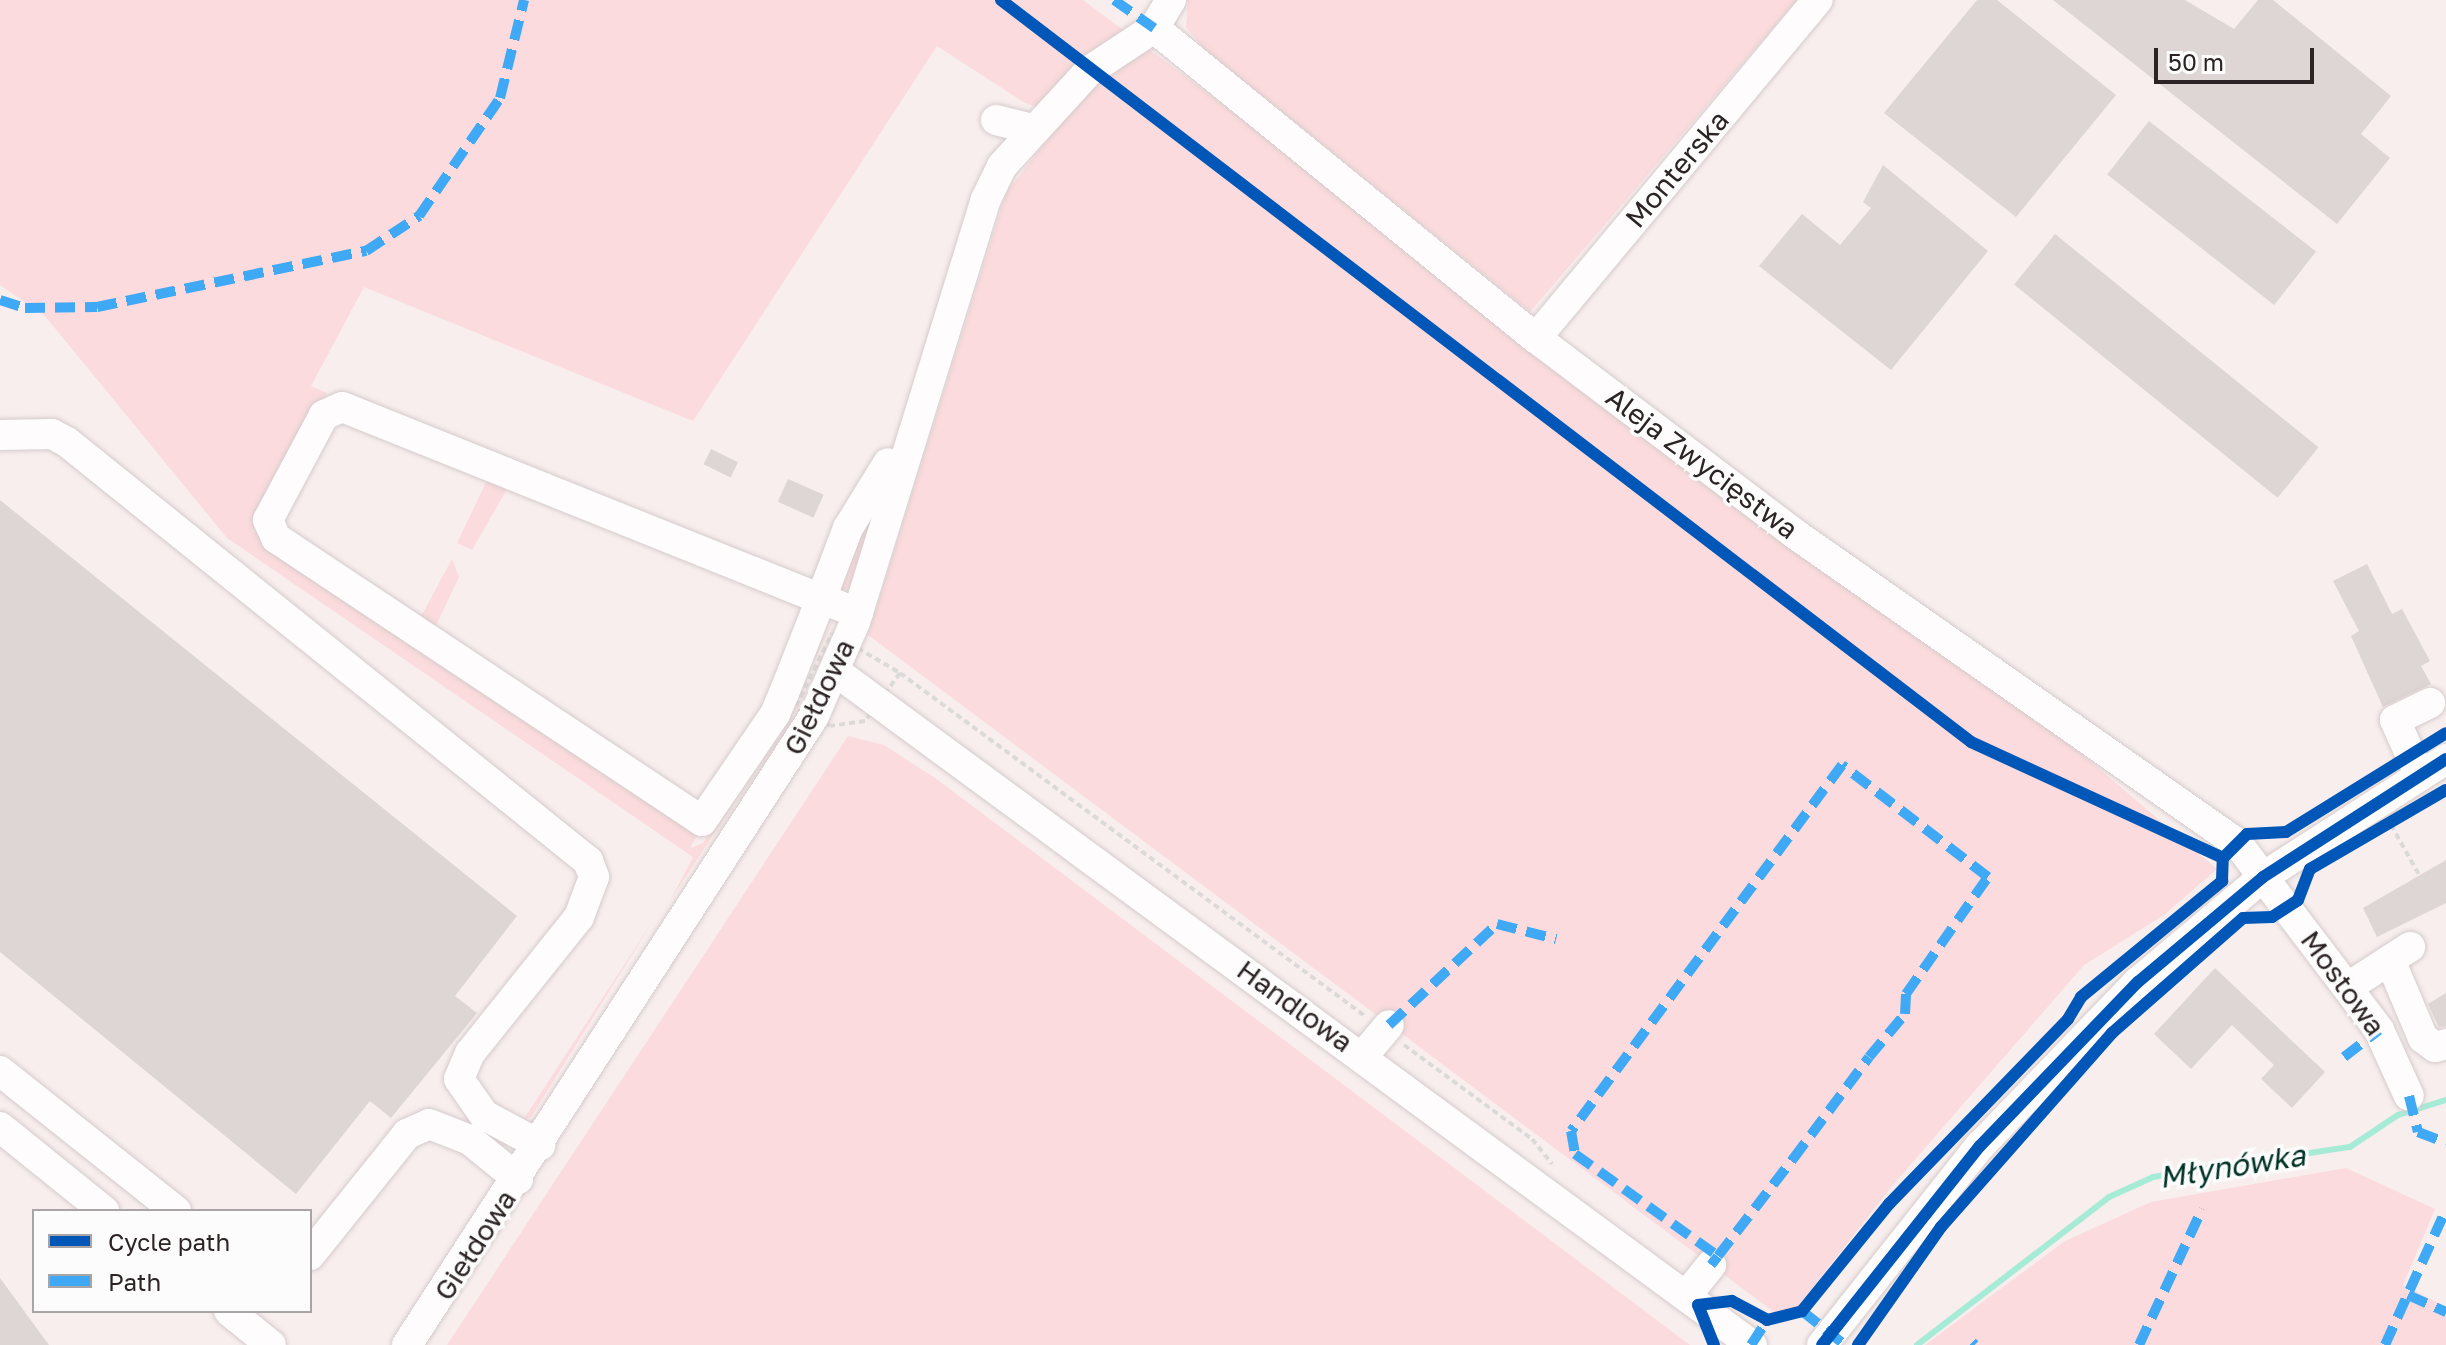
<!DOCTYPE html>
<meta charset="utf-8">
<style>
body{margin:0}
#map{position:relative;width:2446px;height:1345px;overflow:hidden;background:#f8eeee;font-family:"Golos Text",sans-serif}
div>[style]{position:absolute}
.green>*{inset:0;background:#fbdbdd}
.stream>*{height:6px;margin:-3px;padding:0 3px;transform-origin:3px;border-radius:3px;background:#a6ebd6}
.building>*{inset:0;background:#ded5d5;transform-origin:0 0}
.path>*{height:4px;margin-top:-2px;transform-origin:0;background:repeating-linear-gradient(90deg,#dcd9d9 0 6px,transparent 0 10px)}
.roads{filter:drop-shadow(0 0 2px #d5cbcc) drop-shadow(0 0 2px #d5cbcc)}
.minor>*{height:30px;margin:-15px;padding:0 15px;transform-origin:15px;border-radius:15px;background:#fefcfc}
.quiet>*{height:10px;margin-top:-5px;transform-origin:0;background:repeating-linear-gradient(90deg,#3fa9f5 0 20px,transparent 0 30px)}
.cycleway>*{height:12px;margin:-6px;padding:0 6px;transform-origin:6px;border-radius:6px;background:#0057b8}
span{translate:-50% -50%;white-space:nowrap;text-align:center;line-height:1.15;-webkit-text-stroke:7px #fcfcfc;paint-order:stroke}
.street-label{font-size:28px;color:#2c2324}
.water-label{font-size:30px;color:#003227;font-style:italic}
.legend{position:absolute;left:32px;top:1209px;width:280px;height:104px;box-sizing:border-box;background:#fcfcfc;border:2px solid #a9a5a6;margin:0;padding:10px 14px;list-style:none;font-size:24px;color:#2c2324}
.legend li{display:flex;align-items:center;gap:16px;height:40px}
.legend b{width:40px;border:2px solid #a9a5a6}
.scale{position:absolute;left:2154px;top:48px;width:160px;height:36px;box-sizing:border-box;border:4px solid #2c2324;border-top:0;padding-left:10px;font-size:24px;line-height:28px;white-space:nowrap;color:#2c2324;-webkit-text-stroke:6px #fcfcfc;paint-order:stroke}
</style>
<div id="map">
<div class="green">
<div style="clip-path:polygon(0 0,1083px 0,1285px 151px,1530px 353px,2057px 733px,2217px 869px,2164px 915px,2084px 965px,1892px 1186px,1792px 1314px,1774px 1312px,868px 635px,1006px 193px,1066px 116px,1025px 103px,937px 46px,693px 421px,364px 287px,311px 386px,327px 393px,253px 531px,698px 834px,690px 848px,703px 843px,758px 757px,834px 620px,772px 744px,670px 901px,693px 857px,227px 538px,45px 316px,0 285px)"></div>
<div style="clip-path:polygon(1188px 0,1797px 0,1530px 312px,1204px 49px,1186px 27px)"></div>
<div style="clip-path:polygon(489px 476px,510px 484px,472px 550px,457px 543px)"></div>
<div style="clip-path:polygon(878px 496px,854px 586px,839px 591px,846px 571px)"></div>
<div style="clip-path:polygon(452px 559px,459px 577px,432px 634px,417px 624px)"></div>
<div style="clip-path:polygon(848px 736px,884px 745px,935px 778px,1690px 1345px,447px 1345px)"></div>
<div style="clip-path:polygon(658px 913px,531px 1117px,524px 1119px,529px 1111px)"></div>
<div style="clip-path:polygon(2346px 1168px,2435px 1209px,2403px 1285px,2446px 1307px,2446px 1345px,1925px 1345px,2065px 1241px,2151px 1202px)"></div>
</div>
<div class="stream">
<div style="left:1917px;top:1345px;width:242px;rotate:-37.6deg"></div>
<div style="left:2109px;top:1197px;width:48px;rotate:-24.4deg"></div>
<div style="left:2153px;top:1177px;width:199px;rotate:-8.7deg"></div>
<div style="left:2350px;top:1147px;width:58px;rotate:-33.7deg"></div>
<div style="left:2398px;top:1115px;width:50px;rotate:-17.4deg"></div>
</div>
<div class="building">
<div style="clip-path:polygon(1977px 0,1997px 0,2116px 95px,2016px 217px,1884px 113px)"></div>
<div style="clip-path:polygon(2053px 0,2185px 0,2234px 29px,2258px 0,2273px 0,2391px 96px,2361px 134px,2390px 158px,2337px 224px)"></div>
<div style="left:2149px;top:121px;width:212px;height:68px;rotate:38deg"></div>
<div style="clip-path:polygon(1883px 165px,1988px 251px,1891px 370px,1759px 266px,1802px 214px,1840px 245px,1871px 208px,1863px 202px)"></div>
<div style="left:2055px;top:234px;width:339px;height:65px;rotate:39deg"></div>
<div style="left:711px;top:449px;width:30px;height:17px;rotate:26deg"></div>
<div style="left:788px;top:479px;width:39px;height:25px;rotate:24deg"></div>
<div style="clip-path:polygon(0 500px,517px 916px,455px 996px,477px 1013px,391px 1118px,370px 1101px,296px 1194px,0 952px)"></div>
<div style="clip-path:polygon(2367px 564px,2392px 614px,2402px 609px,2430px 661px,2421px 666px,2431px 684px,2383px 707px,2351px 636px,2359px 631px,2333px 581px)"></div>
<div style="clip-path:polygon(2446px 860px,2446px 903px,2377px 937px,2363px 908px)"></div>
<div style="clip-path:polygon(2215px 968px,2325px 1072px,2292px 1108px,2261px 1079px,2274px 1065px,2232px 1025px,2191px 1069px,2154px 1034px)"></div>
<div style="clip-path:polygon(2446px 993px,2446px 1026px,2439px 1027px,2428px 1004px)"></div>
<div style="clip-path:polygon(0 1278px,49px 1345px,0 1345px)"></div>
</div>
<div class="path">
<div style="left:832px;top:633px;width:79px;rotate:30.5deg"></div>
<div style="left:900px;top:673px;width:59px;rotate:126.1deg"></div>
<div style="left:865px;top:721px;width:35px;rotate:172deg"></div>
<div style="left:830px;top:726px;width:39px;rotate:-150deg"></div>
<div style="left:796px;top:706px;width:81px;rotate:-63.7deg"></div>
<div style="left:900px;top:673px;width:578px;rotate:36.41deg"></div>
<div style="left:2391px;top:825px;width:63px;rotate:60.6deg"></div>
<div style="left:1404px;top:1045px;width:159px;rotate:36.3deg"></div>
<div style="left:1532px;top:1139px;width:32px;rotate:51deg"></div>
</div>
<div class="roads">
<div class="minor">
<div style="left:1154px;top:28px;width:492px;rotate:39.1deg"></div>
<div style="left:1536px;top:338px;width:325px;rotate:37.1deg"></div>
<div style="left:1795px;top:534px;width:541px;rotate:34.98deg"></div>
<div style="left:2238px;top:844px;width:233px;rotate:52.8deg"></div>
<div style="left:2379px;top:1030px;width:72px;rotate:65.6deg"></div>
<div style="left:996px;top:120px;width:36px;rotate:14deg"></div>
<div style="left:1536px;top:338px;width:440px;rotate:-50.2deg"></div>
<div style="left:0;top:435px;width:52px;rotate:-1.1deg"></div>
<div style="left:52px;top:434px;width:17px;rotate:28deg"></div>
<div style="left:67px;top:442px;width:669px;rotate:38.81deg"></div>
<div style="left:588px;top:861px;width:17px;rotate:69deg"></div>
<div style="left:594px;top:877px;width:43px;rotate:110.6deg"></div>
<div style="left:579px;top:917px;width:174px;rotate:128.7deg"></div>
<div style="left:470px;top:1053px;width:28px;rotate:113deg"></div>
<div style="left:459px;top:1079px;width:44px;rotate:55.2deg"></div>
<div style="left:484px;top:1115px;width:64px;rotate:28.2deg"></div>
<div style="left:858px;top:613px;width:25px;rotate:-159deg"></div>
<div style="left:835px;top:604px;width:15px;rotate:-160deg"></div>
<div style="left:821px;top:599px;width:513px;rotate:-158.14deg"></div>
<div style="left:345px;top:408px;width:3px;rotate:-162deg"></div>
<div style="left:342px;top:407px;width:20px;rotate:156deg"></div>
<div style="left:324px;top:415px;width:119px;rotate:118.1deg"></div>
<div style="left:268px;top:520px;width:20px;rotate:66deg"></div>
<div style="left:276px;top:538px;width:511px;rotate:33.6deg"></div>
<div style="left:702px;top:821px;width:130px;rotate:-55.7deg"></div>
<div style="left:775px;top:714px;width:23px;rotate:-67deg"></div>
<div style="left:784px;top:693px;width:101px;rotate:-68.5deg"></div>
<div style="left:821px;top:599px;width:76px;rotate:-69.2deg"></div>
<div style="left:848px;top:528px;width:76px;rotate:-58.4deg"></div>
<div style="left:835px;top:671px;width:1138px;rotate:36.32deg"></div>
<div style="left:2419px;top:774px;width:59px;rotate:-114deg"></div>
<div style="left:2395px;top:720px;width:39px;rotate:-26deg"></div>
<div style="left:2390px;top:960px;width:85px;rotate:67.1deg"></div>
<div style="left:2423px;top:1038px;width:15px;rotate:37deg"></div>
<div style="left:2435px;top:1047px;width:11px;rotate:-15deg"></div>
<div style="left:2348px;top:987px;width:74px;rotate:-32.8deg"></div>
<div style="left:1363px;top:1056px;width:40px;rotate:-50deg"></div>
<div style="left:0;top:1071px;width:225px;rotate:38.5deg"></div>
<div style="left:0;top:1127px;width:134px;rotate:38.9deg"></div>
<div style="left:310px;top:1255px;width:155px;rotate:-51.3deg"></div>
<div style="left:407px;top:1134px;width:24px;rotate:-24deg"></div>
<div style="left:429px;top:1124px;width:44px;rotate:21.3deg"></div>
<div style="left:470px;top:1140px;width:62px;rotate:39.1deg"></div>
<div style="left:1686px;top:1296px;width:40px;rotate:-51deg"></div>
<div style="left:229px;top:1311px;width:54px;rotate:39deg"></div>
<div style="left:407px;top:1345px;width:749px;rotate:-57.09deg"></div>
<div style="left:814px;top:716px;width:103px;rotate:-66.4deg"></div>
<div style="left:855px;top:622px;width:441px;rotate:-72.8deg"></div>
<div style="left:985px;top:201px;width:39px;rotate:-64deg"></div>
<div style="left:1002px;top:166px;width:129px;rotate:-47.5deg"></div>
<div style="left:1089px;top:71px;width:78px;rotate:-33.5deg"></div>
<div style="left:1154px;top:28px;width:33px;rotate:-59deg"></div>
<div style="left:1822px;top:1345px;width:254px;rotate:-51.6deg"></div>
<div style="left:1980px;top:1146px;width:228px;rotate:-46.1deg"></div>
<div style="left:2138px;top:982px;width:163px;rotate:-40deg"></div>
<div style="left:2263px;top:877px;width:218px;rotate:-32.8deg"></div>
</div>
</div>
<div class="quiet">
<div style="left:1114px;top:0;width:49px;rotate:35deg"></div>
<div style="left:0;top:300px;width:26px;rotate:18deg"></div>
<div style="left:25px;top:308px;width:72px;rotate:-0.8deg"></div>
<div style="left:97px;top:307px;width:275px;rotate:-11.8deg"></div>
<div style="left:366px;top:251px;width:64px;rotate:-33.4deg"></div>
<div style="left:419px;top:216px;width:143px;rotate:-55.5deg"></div>
<div style="left:500px;top:98px;width:101px;rotate:-76.2deg"></div>
<div style="left:1389px;top:1025px;width:148px;rotate:-43.1deg"></div>
<div style="left:1497px;top:924px;width:61px;rotate:14.3deg"></div>
<div style="left:2344px;top:1057px;width:44px;rotate:-37.6deg"></div>
<div style="left:2409px;top:1096px;width:37px;rotate:76deg"></div>
<div style="left:2418px;top:1132px;width:30px;rotate:21deg"></div>
<div style="left:1711px;top:1265px;width:11px;rotate:-52deg"></div>
<div style="left:1718px;top:1256px;width:123px;rotate:-52.3deg"></div>
<div style="left:1793px;top:1159px;width:127px;rotate:-53.3deg"></div>
<div style="left:1869px;top:1057px;width:56px;rotate:-50.1deg"></div>
<div style="left:1905px;top:1014px;width:20px;rotate:-87deg"></div>
<div style="left:1906px;top:994px;width:143px;rotate:-55deg"></div>
<div style="left:1988px;top:877px;width:184px;rotate:-142.5deg"></div>
<div style="left:1842px;top:765px;width:455px;rotate:126.5deg"></div>
<div style="left:1571px;top:1131px;width:23px;rotate:80deg"></div>
<div style="left:1575px;top:1154px;width:176px;rotate:35.5deg"></div>
<div style="left:2408px;top:1295px;width:42px;rotate:24.1deg"></div>
<div style="left:1802px;top:1311px;width:55px;rotate:38.3deg"></div>
<div style="left:1972px;top:1342px;width:4px;rotate:45deg"></div>
<div style="left:1751px;top:1345px;width:30px;rotate:-57deg"></div>
<div style="left:2139px;top:1345px;width:150px;rotate:-65.1deg"></div>
<div style="left:2385px;top:1345px;width:149px;rotate:-65.8deg"></div>
</div>
<div class="cycleway">
<div style="left:1001px;top:0;width:1221px;rotate:37.41deg"></div>
<div style="left:1971px;top:742px;width:277px;rotate:24.7deg"></div>
<div style="left:2223px;top:858px;width:34px;rotate:-45deg"></div>
<div style="left:2247px;top:834px;width:39px;rotate:-3deg"></div>
<div style="left:2286px;top:832px;width:188px;rotate:-31.7deg"></div>
<div style="left:1714px;top:1345px;width:43px;rotate:-111.8deg"></div>
<div style="left:1698px;top:1305px;width:34px;rotate:-7deg"></div>
<div style="left:1732px;top:1301px;width:40px;rotate:28deg"></div>
<div style="left:1767px;top:1320px;width:36px;rotate:-14deg"></div>
<div style="left:1802px;top:1311px;width:138px;rotate:-50.9deg"></div>
<div style="left:1889px;top:1204px;width:257px;rotate:-45.9deg"></div>
<div style="left:2068px;top:1019px;width:26px;rotate:-59deg"></div>
<div style="left:2081px;top:997px;width:183px;rotate:-39.4deg"></div>
<div style="left:2222px;top:881px;width:23px;rotate:-88deg"></div>
<div style="left:1822px;top:1345px;width:254px;rotate:-51.6deg"></div>
<div style="left:1980px;top:1146px;width:228px;rotate:-46.1deg"></div>
<div style="left:2138px;top:982px;width:163px;rotate:-40deg"></div>
<div style="left:2263px;top:877px;width:218px;rotate:-32.8deg"></div>
<div style="left:1858px;top:1345px;width:144px;rotate:-54.9deg"></div>
<div style="left:1941px;top:1227px;width:259px;rotate:-48.6deg"></div>
<div style="left:2112px;top:1033px;width:174px;rotate:-41.3deg"></div>
<div style="left:2243px;top:918px;width:29px;rotate:-2deg"></div>
<div style="left:2272px;top:917px;width:31px;rotate:-33deg"></div>
<div style="left:2298px;top:900px;width:33px;rotate:-69deg"></div>
<div style="left:2310px;top:869px;width:157px;rotate:-30.2deg"></div>
</div>
<div class="street-label">
<span style="left:1677px;top:169px;rotate:-50deg">Monterska</span>
<span style="left:1702px;top:463px;rotate:37deg">Aleja Zwycięstwa</span>
<span style="left:819px;top:697px;rotate:-64deg">Giełdowa</span>
<span style="left:2343px;top:983px;rotate:54deg">Mostowa</span>
<span style="left:1295px;top:1006px;rotate:36deg">Handlowa</span>
<span style="left:475px;top:1245px;rotate:-57deg">Giełdowa</span>
</div>
<div class="water-label">
<span style="left:2232px;top:1166px;rotate:-9deg">Młynówka</span>
</div>
<ul class="legend">
<li><b style="height:10px;background:#0057b8"></b>Cycle path</li>
<li><b style="height:10px;background:#3fa9f5"></b>Path</li>
</ul>
<div class="scale">50 m</div>
</div>
